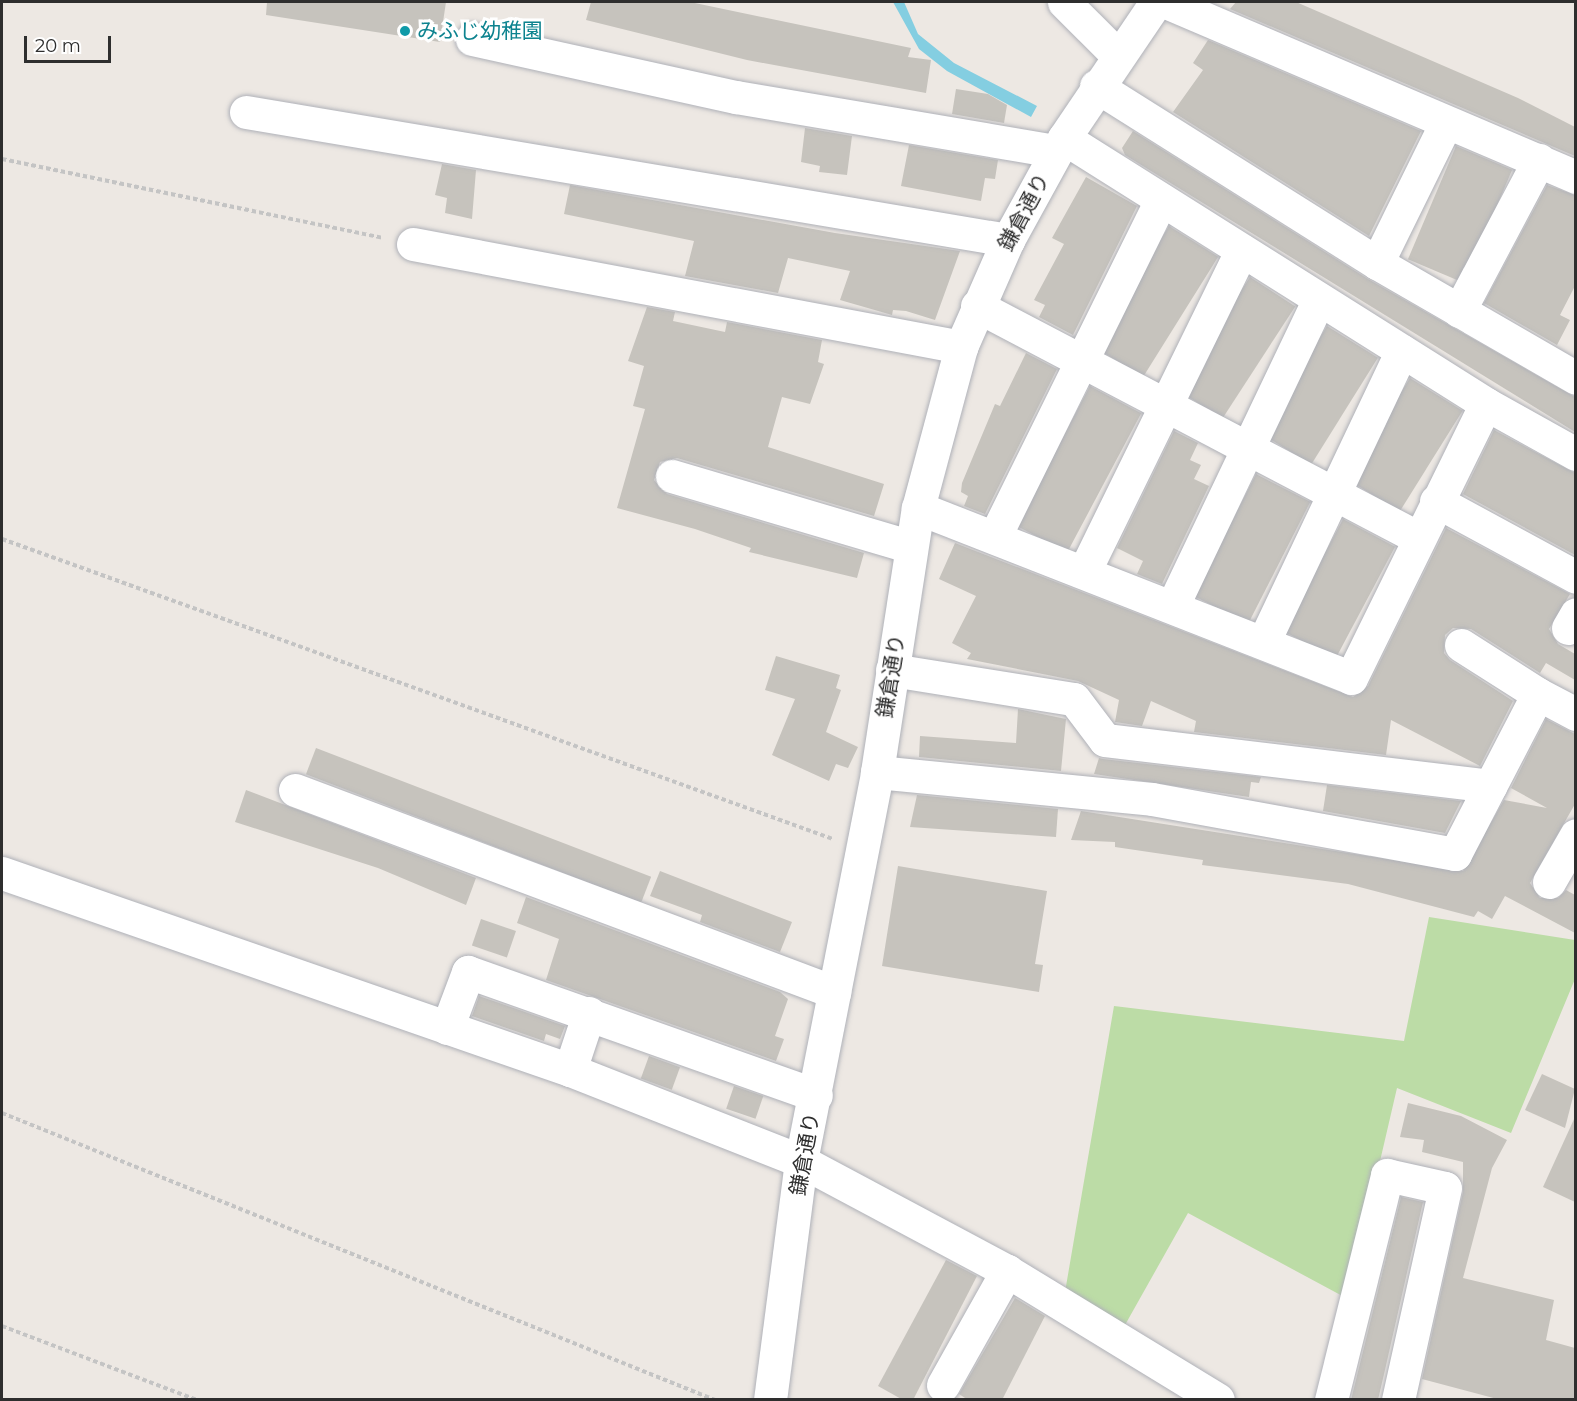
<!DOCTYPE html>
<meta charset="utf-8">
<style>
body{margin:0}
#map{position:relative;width:1577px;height:1401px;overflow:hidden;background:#ede8e3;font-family:Montserrat,"Noto Sans JP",sans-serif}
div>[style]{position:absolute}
.green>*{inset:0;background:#bcdca6}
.water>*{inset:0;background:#84cee1}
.building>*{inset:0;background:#c6c3bd;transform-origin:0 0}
.path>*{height:4px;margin-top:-2px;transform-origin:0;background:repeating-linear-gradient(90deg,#c4c4c4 0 4.5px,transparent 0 7.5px)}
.roads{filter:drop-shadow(0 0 2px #afb1b8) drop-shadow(0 0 2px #afb1b8)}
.minor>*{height:33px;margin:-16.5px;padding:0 16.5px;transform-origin:16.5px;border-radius:16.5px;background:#fff}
.dots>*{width:16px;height:16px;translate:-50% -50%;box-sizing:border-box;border:3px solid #fff;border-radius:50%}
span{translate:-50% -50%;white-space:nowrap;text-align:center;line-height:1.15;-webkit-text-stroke:6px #fff;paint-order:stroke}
.culture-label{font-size:21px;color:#0d838f}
.left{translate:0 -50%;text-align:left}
.street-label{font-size:21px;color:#2e2e2e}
.frame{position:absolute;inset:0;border:3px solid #2e2e2e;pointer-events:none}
.scale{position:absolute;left:24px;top:36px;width:87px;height:27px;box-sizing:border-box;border:3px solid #2e2e2e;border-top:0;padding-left:8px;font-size:18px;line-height:21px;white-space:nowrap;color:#2e2e2e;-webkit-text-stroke:4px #fff;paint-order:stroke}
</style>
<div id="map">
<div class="green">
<div style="clip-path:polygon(1429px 917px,1575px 940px,1575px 979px,1511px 1133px,1397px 1088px,1348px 1299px,1188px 1213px,1125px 1325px,1065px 1292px,1114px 1006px,1404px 1041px)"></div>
</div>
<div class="water">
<div style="clip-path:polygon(893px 2px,904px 2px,918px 34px,954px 63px,1037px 106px,1031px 117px,947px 71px,919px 49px)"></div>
</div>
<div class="building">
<div style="clip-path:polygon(267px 2px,446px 2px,440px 42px,266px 15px)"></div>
<div style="clip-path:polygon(591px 2px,690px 2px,911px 48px,908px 57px,931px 60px,926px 93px,747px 60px,586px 20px)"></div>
<div style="clip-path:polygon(1236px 2px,1296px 2px,1518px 98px,1575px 127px,1575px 156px,1230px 9px)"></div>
<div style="clip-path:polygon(1208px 40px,1421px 131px,1369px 236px,1173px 112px,1203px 70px,1193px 63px)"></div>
<div style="clip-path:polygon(956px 89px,988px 94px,1007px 105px,1004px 123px,952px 114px)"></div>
<div style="clip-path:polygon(805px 128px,852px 136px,847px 175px,819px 172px,820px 166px,801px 162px)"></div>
<div style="clip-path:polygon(1133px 131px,1368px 279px,1575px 397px,1575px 432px,1125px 155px,1122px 148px)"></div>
<div style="clip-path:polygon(909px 145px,998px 160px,995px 179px,985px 178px,981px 201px,901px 186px)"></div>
<div style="left:1456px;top:146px;width:61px;height:123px;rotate:23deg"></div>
<div style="clip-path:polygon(442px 164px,476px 170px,472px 219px,445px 213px,447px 198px,435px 195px)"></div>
<div style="clip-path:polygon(1086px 177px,1137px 206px,1073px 335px,1039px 317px,1045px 305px,1034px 300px,1064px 244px,1052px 238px)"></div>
<div style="clip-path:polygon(570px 185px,835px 233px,960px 251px,935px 320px,906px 311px,893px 310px,892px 315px,840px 300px,850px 271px,788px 258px,778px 293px,685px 276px,694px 241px,564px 214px)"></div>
<div style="clip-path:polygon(1547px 185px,1575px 195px,1575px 286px,1560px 315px,1570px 320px,1557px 345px,1484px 303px)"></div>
<div style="left:1169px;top:226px;width:58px;height:142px;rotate:32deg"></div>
<div style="left:1250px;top:277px;width:54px;height:134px;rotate:33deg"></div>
<div style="clip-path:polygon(647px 307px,675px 312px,673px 321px,725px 332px,727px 322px,822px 340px,818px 362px,824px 364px,810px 404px,782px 397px,768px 447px,884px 484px,874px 516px,677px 458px,660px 462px,654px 480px,667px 494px,864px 553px,857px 578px,749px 552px,751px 548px,695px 529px,617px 508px,645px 409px,633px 406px,644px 366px,628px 361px)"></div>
<div style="left:1327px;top:326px;width:60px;height:126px;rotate:32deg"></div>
<div style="clip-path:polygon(1026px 353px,1057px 369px,985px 514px,964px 506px,968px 496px,961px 492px,962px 483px,995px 404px,1000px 406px)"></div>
<div style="left:1410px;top:378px;width:62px;height:119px;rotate:32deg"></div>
<div style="left:1090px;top:386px;width:58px;height:158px;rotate:28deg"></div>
<div style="clip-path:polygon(1494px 430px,1575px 473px,1575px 555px,1463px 494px)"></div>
<div style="clip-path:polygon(1174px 431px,1198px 443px,1190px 460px,1201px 465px,1194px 479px,1209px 486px,1162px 584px,1137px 574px,1143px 561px,1117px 548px)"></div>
<div style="left:1256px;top:474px;width:61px;height:137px;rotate:27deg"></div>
<div style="left:1343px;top:519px;width:59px;height:127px;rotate:28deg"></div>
<div style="clip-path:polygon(1446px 528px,1570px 594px,1549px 629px,1558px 644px,1575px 654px,1575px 680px,1546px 663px,1540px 673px,1471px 629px,1453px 628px,1445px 635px,1444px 653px,1450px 660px,1513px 701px,1480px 766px,1391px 720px,1386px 755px,1194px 732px,1196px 721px,1151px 701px,1142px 726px,1115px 722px,1119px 700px,1078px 681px,967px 659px,971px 653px,952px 643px,976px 596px,939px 579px,955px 543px,1353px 697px,1368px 686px)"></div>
<div style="clip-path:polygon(776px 656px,840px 675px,836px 688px,841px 690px,826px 732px,858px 747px,848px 768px,836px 764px,829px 781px,772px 755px,795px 699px,765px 690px)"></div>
<div style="clip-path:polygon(1018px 709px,1066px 719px,1061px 771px,919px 757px,920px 736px,1016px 743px)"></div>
<div style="clip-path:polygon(1546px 719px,1575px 734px,1575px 804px,1530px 883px,1540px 898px,1558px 898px,1566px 890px,1575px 895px,1575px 933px,1505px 896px,1492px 919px,1478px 911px,1474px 917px,1348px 884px,1202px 865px,1203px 860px,1115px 847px,1115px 842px,1071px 840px,1081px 811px,1463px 871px,1504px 800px,1547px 808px,1511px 788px)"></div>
<div style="left:316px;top:748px;width:359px;height:28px;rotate:21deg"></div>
<div style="clip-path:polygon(1099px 758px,1103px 759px,1261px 777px,1259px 783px,1251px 782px,1249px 797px,1094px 774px)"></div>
<div style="clip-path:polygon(1327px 785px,1461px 801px,1445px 833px,1323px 811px)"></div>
<div style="clip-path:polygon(246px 790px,476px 878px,466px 905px,378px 868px,235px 822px)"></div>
<div style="clip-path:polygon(917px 795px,1058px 809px,1056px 837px,910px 827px)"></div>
<div style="clip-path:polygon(898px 866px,1047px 891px,1035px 964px,1043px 965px,1039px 992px,882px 966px)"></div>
<div style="clip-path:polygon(660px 871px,792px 922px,780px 952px,700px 922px,702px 915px,650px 896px)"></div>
<div style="clip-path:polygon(526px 897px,780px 992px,788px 999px,775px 1036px,784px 1039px,776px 1061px,546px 980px,559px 939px,517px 923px)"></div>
<div style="left:481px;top:919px;width:37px;height:28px;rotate:19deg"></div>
<div style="clip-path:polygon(479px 996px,565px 1026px,560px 1039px,546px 1034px,544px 1041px,472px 1016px)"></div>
<div style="left:649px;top:1056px;width:33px;height:24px;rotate:20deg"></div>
<div style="clip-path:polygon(1542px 1074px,1575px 1089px,1565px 1128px,1525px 1110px)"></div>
<div style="left:734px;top:1086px;width:31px;height:24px;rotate:19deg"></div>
<div style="clip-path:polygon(1408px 1103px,1461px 1116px,1507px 1140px,1492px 1168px,1463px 1278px,1554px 1300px,1546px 1340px,1575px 1348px,1575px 1400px,1501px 1400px,1422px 1379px,1463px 1192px,1463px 1162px,1422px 1152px,1424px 1140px,1400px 1137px)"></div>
<div style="clip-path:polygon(1575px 1117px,1575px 1202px,1543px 1187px)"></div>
<div style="clip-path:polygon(1401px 1197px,1423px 1202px,1385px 1370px,1378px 1400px,1351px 1400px)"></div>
<div style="clip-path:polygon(946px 1260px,977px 1276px,913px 1400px,903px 1400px,878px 1386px)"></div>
<div style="clip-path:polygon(1015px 1298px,1045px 1316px,1002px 1400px,968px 1400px,959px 1394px)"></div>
</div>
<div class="path">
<div style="left:2px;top:159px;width:389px;rotate:11.7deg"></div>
<div style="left:2px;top:539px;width:883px;rotate:19.85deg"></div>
<div style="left:2px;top:1113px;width:769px;rotate:21.93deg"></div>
<div style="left:2px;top:1326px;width:209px;rotate:20.8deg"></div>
</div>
<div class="roads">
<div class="minor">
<div style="left:1064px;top:2px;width:75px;rotate:45deg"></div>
<div style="left:1166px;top:2px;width:446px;rotate:23.1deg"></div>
<div style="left:472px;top:39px;width:270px;rotate:12.4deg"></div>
<div style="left:736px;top:97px;width:325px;rotate:9.6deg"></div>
<div style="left:1096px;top:86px;width:332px;rotate:32.2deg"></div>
<div style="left:1377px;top:263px;width:230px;rotate:30deg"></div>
<div style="left:246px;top:112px;width:773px;rotate:9.54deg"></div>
<div style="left:1064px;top:138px;width:499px;rotate:32.2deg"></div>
<div style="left:1486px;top:404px;width:103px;rotate:29.1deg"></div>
<div style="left:413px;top:244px;width:558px;rotate:10.64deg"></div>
<div style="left:1377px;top:263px;width:156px;rotate:-63.8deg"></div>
<div style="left:977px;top:306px;width:497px;rotate:27.7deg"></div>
<div style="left:1459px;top:311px;width:171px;rotate:-62.1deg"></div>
<div style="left:672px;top:476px;width:249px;rotate:16.5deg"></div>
<div style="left:1436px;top:501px;width:159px;rotate:28.5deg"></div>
<div style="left:918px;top:508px;width:465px;rotate:21.4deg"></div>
<div style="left:1351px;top:678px;width:305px;rotate:-63.8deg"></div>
<div style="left:995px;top:536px;width:375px;rotate:-63.7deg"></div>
<div style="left:1085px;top:570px;width:356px;rotate:-63.9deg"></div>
<div style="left:1173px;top:605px;width:339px;rotate:-64.5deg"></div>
<div style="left:1568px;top:628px;width:16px;rotate:-60deg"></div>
<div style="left:1264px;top:641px;width:321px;rotate:-64.6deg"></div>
<div style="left:1461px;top:645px;width:91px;rotate:32.5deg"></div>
<div style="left:892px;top:670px;width:184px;rotate:9.1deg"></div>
<div style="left:1074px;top:699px;width:51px;rotate:52.9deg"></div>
<div style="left:1105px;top:740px;width:388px;rotate:6.8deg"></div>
<div style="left:877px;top:772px;width:276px;rotate:5.6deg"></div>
<div style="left:1152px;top:799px;width:308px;rotate:10.3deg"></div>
<div style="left:1455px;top:854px;width:180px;rotate:-62.6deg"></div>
<div style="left:1538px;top:694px;width:43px;rotate:27.8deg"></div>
<div style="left:295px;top:790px;width:576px;rotate:20.54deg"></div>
<div style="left:2px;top:873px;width:601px;rotate:19.13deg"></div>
<div style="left:570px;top:1070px;width:248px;rotate:21.5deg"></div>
<div style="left:801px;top:1161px;width:234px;rotate:28.1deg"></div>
<div style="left:1007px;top:1271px;width:247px;rotate:31.4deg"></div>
<div style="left:1549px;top:882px;width:54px;rotate:-60.1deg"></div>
<div style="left:447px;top:1028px;width:60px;rotate:-69.4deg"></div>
<div style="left:468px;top:972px;width:369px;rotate:19.5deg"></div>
<div style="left:570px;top:1070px;width:60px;rotate:-71.6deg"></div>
<div style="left:943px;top:1385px;width:131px;rotate:-60.7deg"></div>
<div style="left:770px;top:1400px;width:241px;rotate:-82.6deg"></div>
<div style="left:801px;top:1161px;width:396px;rotate:-78.9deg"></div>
<div style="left:877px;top:772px;width:267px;rotate:-81.2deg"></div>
<div style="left:918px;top:508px;width:167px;rotate:-75deg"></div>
<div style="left:961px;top:347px;width:117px;rotate:-66.3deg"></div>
<div style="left:1008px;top:240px;width:116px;rotate:-61.2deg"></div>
<div style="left:1064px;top:138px;width:164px;rotate:-55.9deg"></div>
<div style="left:1331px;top:1400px;width:232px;rotate:-76deg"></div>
<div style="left:1387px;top:1175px;width:59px;rotate:12.6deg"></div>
<div style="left:1445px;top:1188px;width:217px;rotate:102.5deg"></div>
</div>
</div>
<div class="dots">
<div style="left:405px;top:31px;background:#0f9aa8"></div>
</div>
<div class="culture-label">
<span class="left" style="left:417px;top:31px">みふじ幼稚園</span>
</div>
<div class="street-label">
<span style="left:1024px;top:212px;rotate:-62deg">鎌倉通り</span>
<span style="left:891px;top:676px;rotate:-81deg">鎌倉通り</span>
<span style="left:805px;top:1154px;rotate:-80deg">鎌倉通り</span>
</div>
<div class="frame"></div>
<div class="scale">20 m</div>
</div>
